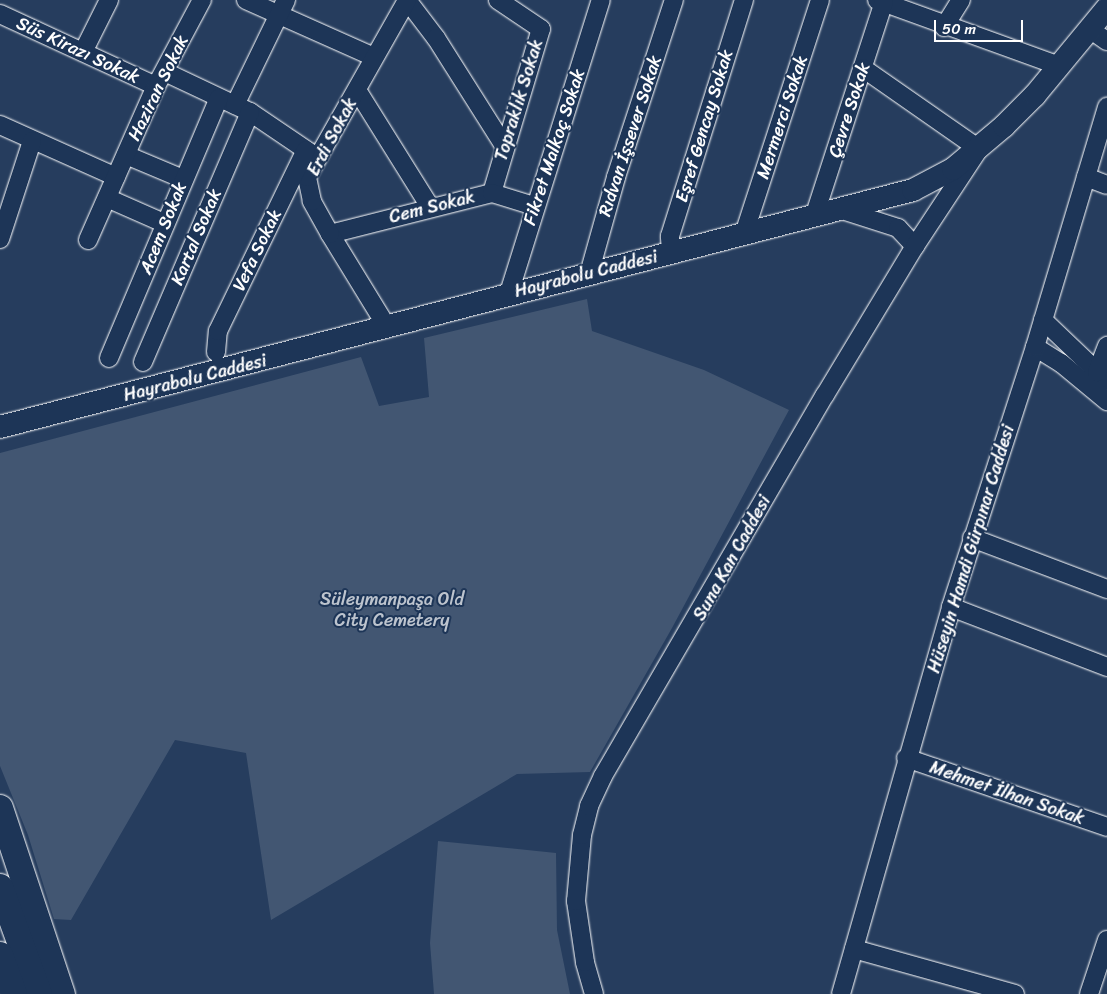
<!DOCTYPE html>
<meta charset="utf-8">
<style>
body{margin:0}
#map{position:relative;width:1107px;height:994px;overflow:hidden;background:#263d5e;font-family:Sriracha,sans-serif}
div>[style]{position:absolute}
.green>*{inset:0;background:#425672}
.roads{filter:drop-shadow(0 0 1px #fff) drop-shadow(0 0 1px #fff)}
.minor>*{height:18px;margin:-9px;padding:0 9px;transform-origin:9px;border-radius:9px;background:#1d3557}
.major>*{height:22px;margin:-11px;padding:0 11px;transform-origin:11px;border-radius:11px;background:#1d3557}
.highway>*{height:26px;margin:-13px;padding:0 13px;transform-origin:13px;border-radius:13px;background:#1d3557}
span{translate:-50% -50%;white-space:nowrap;text-align:center;line-height:1.15;-webkit-text-stroke:4px #1d3557;paint-order:stroke}
.street-label{font-size:18px;color:#fff}
.park-label{font-size:18px;color:#bdc4ce}
.scale{position:absolute;left:934px;top:20px;width:89px;height:22px;box-sizing:border-box;border:2px solid #fff;border-top:0;padding-left:6px;font-size:15px;line-height:18px;white-space:nowrap;color:#fff;-webkit-text-stroke:4px #1d3557;paint-order:stroke}
</style>
<div id="map">
<div class="green">
<div style="clip-path:polygon(587px 299px,592px 331px,704px 370px,789px 410px,672px 628px,590px 772px,517px 774px,271px 920px,246px 753px,175px 740px,71px 920px,54px 919px,28px 835px,0 766px,0 453px,361px 357px,379px 406px,429px 397px,424px 338px)"></div>
<div style="clip-path:polygon(438px 841px,556px 853px,557px 930px,570px 994px,434px 994px,430px 943px)"></div>
</div>
<div class="roads">
<div class="minor">
<div style="left:246px;top:0;width:140px;rotate:24deg"></div>
<div style="left:407px;top:0;width:48px;rotate:52.7deg"></div>
<div style="left:436px;top:38px;width:129px;rotate:57.7deg"></div>
<div style="left:877px;top:0;width:194px;rotate:19.9deg"></div>
<div style="left:0;top:14px;width:172px;rotate:24.8deg"></div>
<div style="left:944px;top:27px;width:32px;rotate:-58deg"></div>
<div style="left:1091px;top:30px;width:19px;rotate:35deg"></div>
<div style="left:83px;top:52px;width:58px;rotate:-63.4deg"></div>
<div style="left:165px;top:72px;width:94px;rotate:25.2deg"></div>
<div style="left:250px;top:112px;width:78px;rotate:34.1deg"></div>
<div style="left:357px;top:90px;width:138px;rotate:58deg"></div>
<div style="left:235px;top:105px;width:117px;rotate:-64.1deg"></div>
<div style="left:0;top:125px;width:127px;rotate:24.1deg"></div>
<div style="left:126px;top:155px;width:62px;rotate:22.8deg"></div>
<div style="left:1086px;top:177px;width:22px;rotate:21deg"></div>
<div style="left:492px;top:193px;width:171px;rotate:-73.4deg"></div>
<div style="left:541px;top:29px;width:52px;rotate:-146deg"></div>
<div style="left:107px;top:198px;width:62px;rotate:23.7deg"></div>
<div style="left:842px;top:210px;width:59px;rotate:17.8deg"></div>
<div style="left:898px;top:228px;width:25px;rotate:47deg"></div>
<div style="left:814px;top:217px;width:226px;rotate:-72deg"></div>
<div style="left:330px;top:234px;width:167px;rotate:-14.2deg"></div>
<div style="left:492px;top:193px;width:44px;rotate:17.2deg"></div>
<div style="left:744px;top:234px;width:246px;rotate:-72deg"></div>
<div style="left:0;top:239px;width:103px;rotate:-71.9deg"></div>
<div style="left:88px;top:240px;width:168px;rotate:-66.2deg"></div>
<div style="left:156px;top:86px;width:98px;rotate:-61.9deg"></div>
<div style="left:671px;top:252px;width:16px;rotate:-94deg"></div>
<div style="left:670px;top:236px;width:247px;rotate:-72.6deg"></div>
<div style="left:589px;top:274px;width:101px;rotate:-74.4deg"></div>
<div style="left:616px;top:177px;width:186px;rotate:-71.9deg"></div>
<div style="left:509px;top:293px;width:307px;rotate:-72.6deg"></div>
<div style="left:1043px;top:320px;width:88px;rotate:43.6deg"></div>
<div style="left:387px;top:327px;width:109px;rotate:-121.5deg"></div>
<div style="left:330px;top:234px;width:38px;rotate:-119deg"></div>
<div style="left:312px;top:201px;width:25px;rotate:-102deg"></div>
<div style="left:307px;top:177px;width:203px;rotate:-60.5deg"></div>
<div style="left:1035px;top:347px;width:31px;rotate:32deg"></div>
<div style="left:1061px;top:363px;width:60px;rotate:39.6deg"></div>
<div style="left:216px;top:352px;width:21px;rotate:-85deg"></div>
<div style="left:218px;top:331px;width:201px;rotate:-64.1deg"></div>
<div style="left:109px;top:358px;width:282px;rotate:-67.1deg"></div>
<div style="left:143px;top:362px;width:272px;rotate:-66.8deg"></div>
<div style="left:1097px;top:372px;width:28px;rotate:-69deg"></div>
<div style="left:972px;top:538px;width:144px;rotate:20.7deg"></div>
<div style="left:951px;top:607px;width:167px;rotate:21deg"></div>
<div style="left:906px;top:758px;width:213px;rotate:18.9deg"></div>
<div style="left:854px;top:949px;width:167px;rotate:15.6deg"></div>
<div style="left:594px;top:994px;width:33px;rotate:-106deg"></div>
<div style="left:585px;top:962px;width:62px;rotate:-98.4deg"></div>
<div style="left:576px;top:901px;width:66px;rotate:-84.8deg"></div>
<div style="left:582px;top:835px;width:30px;rotate:-76deg"></div>
<div style="left:589px;top:806px;width:33px;rotate:-65deg"></div>
<div style="left:603px;top:776px;width:441px;rotate:-59.8deg"></div>
<div style="left:825px;top:395px;width:174px;rotate:-58.9deg"></div>
<div style="left:915px;top:246px;width:116px;rotate:-56.6deg"></div>
<div style="left:979px;top:149px;width:141px;rotate:-145.1deg"></div>
<div style="left:841px;top:994px;width:402px;rotate:-74.1deg"></div>
<div style="left:951px;top:607px;width:273px;rotate:-72.1deg"></div>
<div style="left:1035px;top:347px;width:251px;rotate:-73.3deg"></div>
<div style="left:1089px;top:994px;width:57px;rotate:-71.6deg"></div>
</div>
<div class="major">
<div style="left:0;top:427px;width:943px;rotate:-14.55deg"></div>
<div style="left:913px;top:190px;width:45px;rotate:-27.7deg"></div>
<div style="left:953px;top:169px;width:67px;rotate:-40.1deg"></div>
<div style="left:1004px;top:126px;width:44px;rotate:-45deg"></div>
<div style="left:1035px;top:95px;width:113px;rotate:-50.4deg"></div>
</div>
<div class="highway">
<div style="left:0;top:808px;width:196px;rotate:71.6deg"></div>
<div style="left:0;top:887px;width:114px;rotate:70deg"></div>
<div style="left:0;top:955px;width:41px;rotate:70.3deg"></div>
</div>
</div>
<div class="street-label">
<span style="left:78px;top:50px;rotate:25deg">Süs Kirazı Sokak</span>
<span style="left:158px;top:88px;rotate:-64deg">Haziran Sokak</span>
<span style="left:519px;top:100px;rotate:-73deg">Topraklık Sokak</span>
<span style="left:849px;top:110px;rotate:-72deg">Çevre Sokak</span>
<span style="left:782px;top:117px;rotate:-72deg">Mermerci Sokak</span>
<span style="left:704px;top:126px;rotate:-73deg">Eşref Gencay Sokak</span>
<span style="left:630px;top:136px;rotate:-72deg">Rıdvan İşsever Sokak</span>
<span style="left:332px;top:137px;rotate:-62deg">Erdi Sokak</span>
<span style="left:554px;top:147px;rotate:-72deg">Fikret Malkoç Sokak</span>
<span style="left:432px;top:207px;rotate:-14deg">Cem Sokak</span>
<span style="left:163px;top:228px;rotate:-68deg">Acem Sokak</span>
<span style="left:196px;top:237px;rotate:-67deg">Kartal Sokak</span>
<span style="left:257px;top:250px;rotate:-64deg">Vefa Sokak</span>
<span style="left:586px;top:274px;rotate:-14deg">Hayrabolu Caddesi</span>
<span style="left:195px;top:378px;rotate:-14deg">Hayrabolu Caddesi</span>
<span style="left:971px;top:549px;rotate:-73deg">Hüseyin Hamdi Gürpınar Caddesi</span>
<span style="left:732px;top:558px;rotate:-61deg">Suna Kan Caddesi</span>
<span style="left:1007px;top:793px;rotate:19deg">Mehmet İlhan Sokak</span>
</div>
<div class="park-label">
<span style="left:392px;top:610px">Süleymanpaşa Old<br>City Cemetery</span>
</div>
<div class="scale">50 m</div>
</div>
